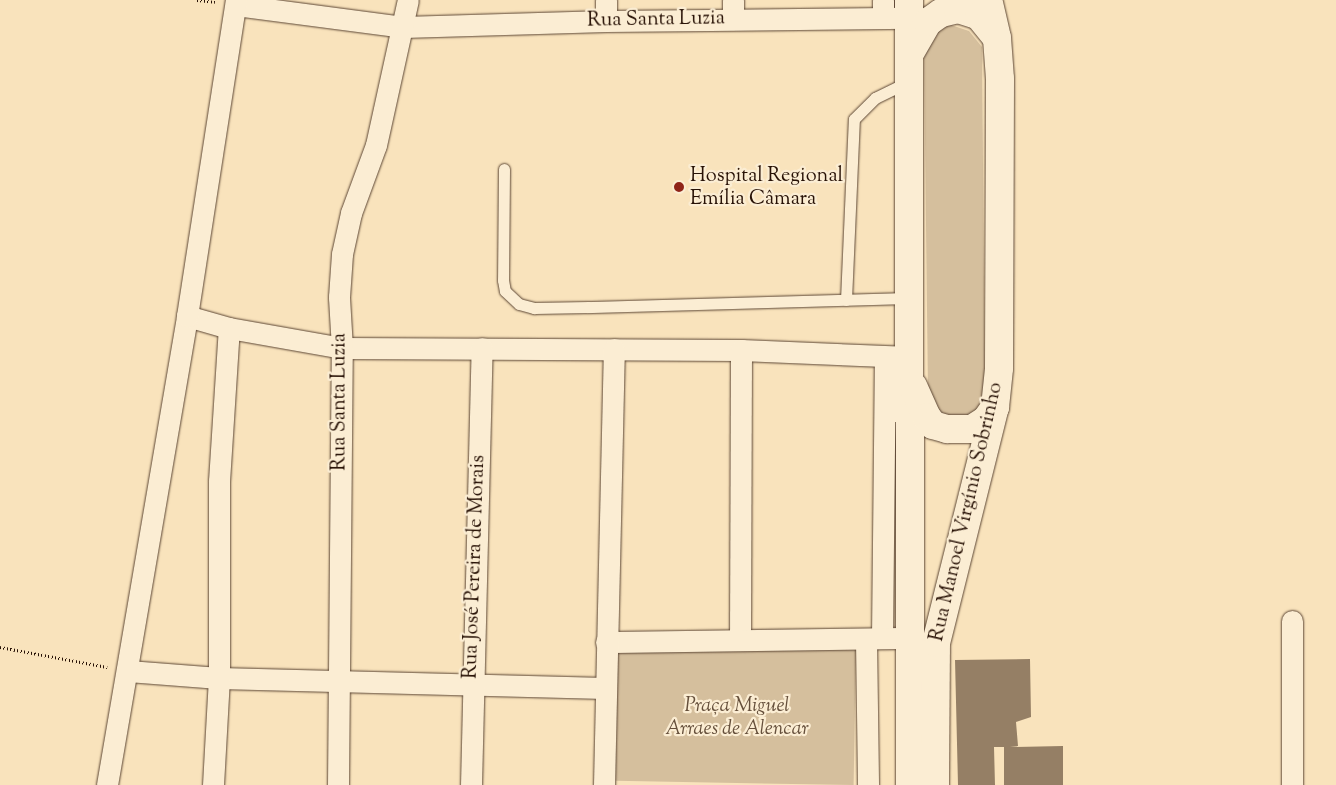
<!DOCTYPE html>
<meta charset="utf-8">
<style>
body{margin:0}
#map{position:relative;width:1336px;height:785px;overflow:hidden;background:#f9e3bc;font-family:"Sorts Mill Goudy",serif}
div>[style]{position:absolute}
.green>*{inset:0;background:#d5bf9d;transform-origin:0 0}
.building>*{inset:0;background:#957f65}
.path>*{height:3px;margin-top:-1.5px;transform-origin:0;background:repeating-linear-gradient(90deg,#281206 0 1px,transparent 0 3.5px)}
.roads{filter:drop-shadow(0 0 1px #5c4634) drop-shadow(0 0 1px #5c4634)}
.service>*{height:11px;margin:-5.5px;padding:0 5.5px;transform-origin:5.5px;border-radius:5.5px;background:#fbedd3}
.minor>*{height:21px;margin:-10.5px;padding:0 10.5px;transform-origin:10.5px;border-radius:10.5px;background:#fbedd3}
.secondary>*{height:28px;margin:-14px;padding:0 14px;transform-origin:14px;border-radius:14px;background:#fbedd3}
.dots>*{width:14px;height:14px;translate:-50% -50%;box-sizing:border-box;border:2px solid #fbedd3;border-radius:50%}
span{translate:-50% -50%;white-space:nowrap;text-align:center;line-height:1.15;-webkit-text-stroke:4.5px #fbedd3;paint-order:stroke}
.street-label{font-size:20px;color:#281206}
.poi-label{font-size:20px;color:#281206}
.left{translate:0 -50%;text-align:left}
.park-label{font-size:20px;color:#654f3b;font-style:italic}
</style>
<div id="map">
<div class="green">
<div style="clip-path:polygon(951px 25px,969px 31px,982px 47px,985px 403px,977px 413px,960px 420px,943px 418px,928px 395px,924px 51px,940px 28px)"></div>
<div style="left:856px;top:648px;width:137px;height:238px;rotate:91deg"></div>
</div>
<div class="building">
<div style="clip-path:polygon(1030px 659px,1031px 717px,1016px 722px,1018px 746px,1010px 747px,1063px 746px,1063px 785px,1004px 785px,1004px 747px,994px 747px,995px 785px,958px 785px,955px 660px)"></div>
</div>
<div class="path">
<div style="left:197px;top:0;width:18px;rotate:6deg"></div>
<div style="left:0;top:647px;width:109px;rotate:10.6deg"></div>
</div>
<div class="roads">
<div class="service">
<div style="left:504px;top:169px;width:111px;rotate:90.5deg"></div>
<div style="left:503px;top:280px;width:11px;rotate:80deg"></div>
<div style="left:505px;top:291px;width:19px;rotate:43deg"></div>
<div style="left:519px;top:304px;width:16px;rotate:15deg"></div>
<div style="left:534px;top:308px;width:55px;rotate:-1deg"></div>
<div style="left:589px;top:307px;width:322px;rotate:-1.6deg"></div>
<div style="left:846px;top:300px;width:181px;rotate:-87.5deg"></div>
<div style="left:854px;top:119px;width:30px;rotate:-45deg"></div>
<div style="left:875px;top:98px;width:37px;rotate:-26deg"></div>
</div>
<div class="minor">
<div style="left:606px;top:0;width:21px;rotate:90deg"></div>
<div style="left:733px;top:0;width:19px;rotate:90deg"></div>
<div style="left:236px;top:5px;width:168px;rotate:7.5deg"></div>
<div style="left:403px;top:27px;width:203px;rotate:-1.7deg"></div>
<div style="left:606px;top:21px;width:303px;rotate:-0.6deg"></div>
<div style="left:883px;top:18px;width:18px;rotate:-90deg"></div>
<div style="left:187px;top:316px;width:44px;rotate:15.9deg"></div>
<div style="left:229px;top:328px;width:115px;rotate:10deg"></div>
<div style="left:342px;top:348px;width:399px;rotate:0.3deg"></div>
<div style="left:741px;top:350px;width:169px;rotate:2.4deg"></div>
<div style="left:882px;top:638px;width:281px;rotate:-89.4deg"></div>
<div style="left:866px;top:639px;width:146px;rotate:89.2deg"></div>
<div style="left:740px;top:640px;width:290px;rotate:-89.8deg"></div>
<div style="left:606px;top:642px;width:302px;rotate:-0.8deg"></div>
<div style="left:128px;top:671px;width:91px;rotate:4.4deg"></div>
<div style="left:219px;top:678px;width:386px;rotate:1.5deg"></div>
<div style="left:107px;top:785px;width:476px;rotate:-80.3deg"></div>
<div style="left:187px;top:316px;width:320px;rotate:-81.2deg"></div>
<div style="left:213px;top:785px;width:107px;rotate:-86.8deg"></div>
<div style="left:219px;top:678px;width:197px;rotate:-90deg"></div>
<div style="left:219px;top:481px;width:153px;rotate:-86.3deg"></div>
<div style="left:338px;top:785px;width:437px;rotate:-89.5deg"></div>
<div style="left:342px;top:348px;width:51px;rotate:-93.4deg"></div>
<div style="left:339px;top:297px;width:43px;rotate:-86deg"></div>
<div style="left:342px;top:254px;width:42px;rotate:-77.6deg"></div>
<div style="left:351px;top:213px;width:72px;rotate:-69.8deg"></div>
<div style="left:376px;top:145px;width:148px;rotate:-77.6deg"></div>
<div style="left:471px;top:785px;width:437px;rotate:-88.6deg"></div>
<div style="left:604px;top:785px;width:436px;rotate:-88.7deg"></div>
<div style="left:1292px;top:785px;width:164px;rotate:-90deg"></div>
</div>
<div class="secondary">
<div style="left:909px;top:0;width:785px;rotate:89.93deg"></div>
<div style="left:910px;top:53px;width:36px;rotate:-60deg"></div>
<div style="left:928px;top:22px;width:16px;rotate:-35deg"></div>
<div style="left:941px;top:13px;width:17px;rotate:-13deg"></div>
<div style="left:958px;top:9px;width:22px;rotate:18deg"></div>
<div style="left:979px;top:16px;width:27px;rotate:51deg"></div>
<div style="left:913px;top:386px;width:34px;rotate:66deg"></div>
<div style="left:927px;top:417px;width:10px;rotate:53deg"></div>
<div style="left:933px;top:425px;width:15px;rotate:16deg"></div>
<div style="left:947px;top:429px;width:25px"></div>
<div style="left:972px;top:429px;width:17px;rotate:-33deg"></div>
<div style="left:986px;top:420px;width:16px;rotate:-55deg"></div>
<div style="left:935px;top:785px;width:142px;rotate:-89.6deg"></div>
<div style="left:936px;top:643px;width:243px;rotate:-76deg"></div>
<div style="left:995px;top:407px;width:39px;rotate:-84deg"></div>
<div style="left:999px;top:368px;width:289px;rotate:-89.8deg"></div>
<div style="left:1000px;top:79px;width:41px;rotate:-94.2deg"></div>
<div style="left:997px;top:38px;width:39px;rotate:-103deg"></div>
</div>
</div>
<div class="dots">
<div style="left:679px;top:187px;background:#8f2418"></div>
</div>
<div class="street-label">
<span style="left:656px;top:20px;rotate:-1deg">Rua Santa Luzia</span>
<span style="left:340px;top:402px;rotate:-90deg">Rua Santa Luzia</span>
<span style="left:967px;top:512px;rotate:-77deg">Rua Manoel Virgínio Sobrinho</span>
<span style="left:475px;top:567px;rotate:-88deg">Rua José Pereira de Morais</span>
</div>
<div class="poi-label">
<span class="left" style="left:690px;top:188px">Hospital Regional<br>Emília Câmara</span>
</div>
<div class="park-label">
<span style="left:737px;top:718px">Praça Miguel<br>Arraes de Alencar</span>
</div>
</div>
